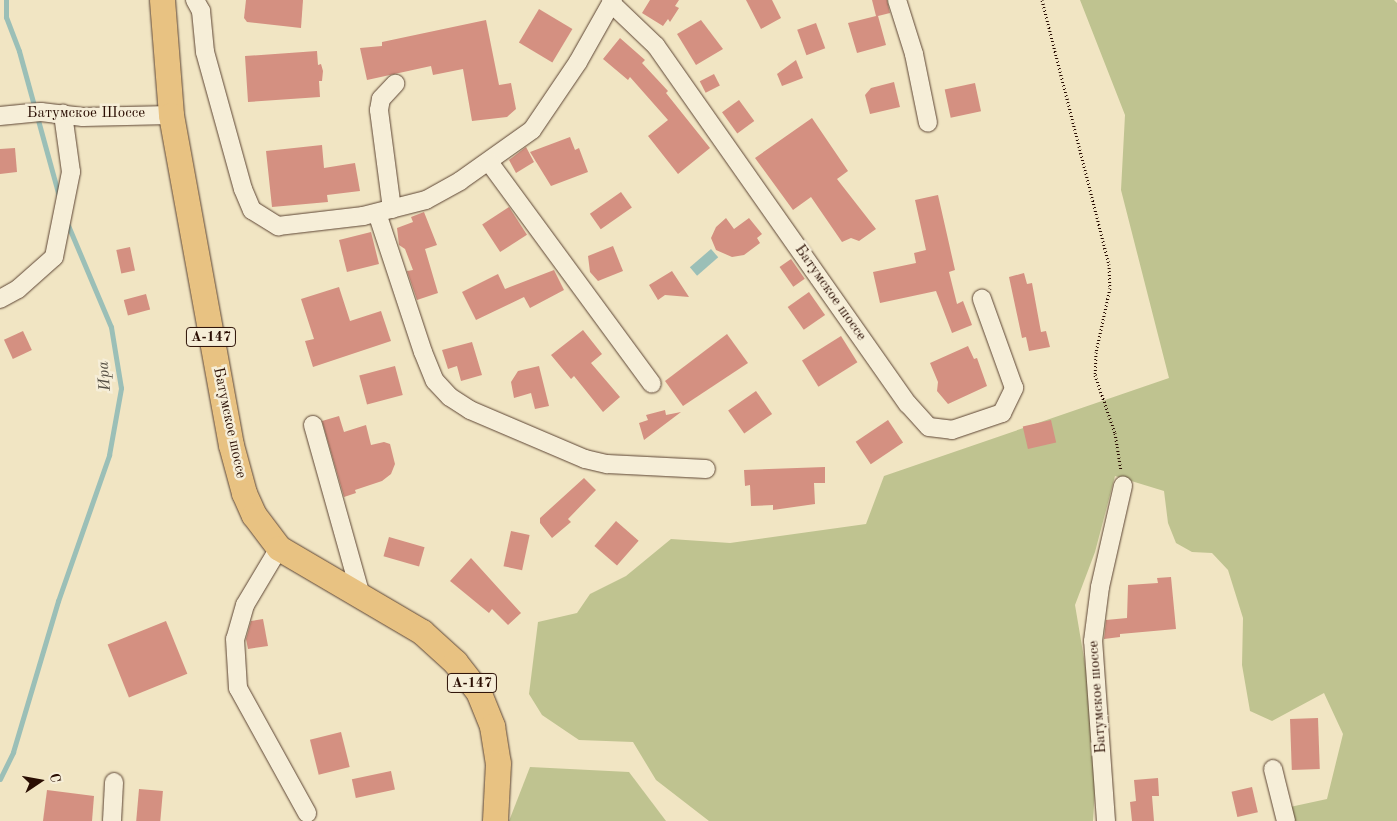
<!DOCTYPE html>
<meta charset="utf-8">
<style>
body{margin:0}
#map{position:relative;width:1397px;height:821px;overflow:hidden;background:#f1e5c3;font-family:"Old Standard TT",serif}
div>[style]{position:absolute}
.green>*{inset:0;background:#bfc390}
.water>*{inset:0;background:#9bbfb7;transform-origin:0 0}
.stream>*{height:5px;margin:-2.5px;padding:0 2.5px;transform-origin:2.5px;border-radius:2.5px;background:#9bbfb7}
.building>*{inset:0;background:#d49081;transform-origin:0 0}
.path>*{height:3px;margin-top:-1.5px;transform-origin:0;background:repeating-linear-gradient(90deg,#2a0e03 0 1px,transparent 0 3.5px)}
.roads{filter:drop-shadow(0 0 1px #5c4433) drop-shadow(0 0 1px #5c4433)}
.minor>*{height:18px;margin:-9px;padding:0 9px;transform-origin:9px;border-radius:9px;background:#f6eed8}
.highway>*{height:25px;margin:-12.5px;padding:0 12.5px;transform-origin:12.5px;border-radius:12.5px;background:#e8c282}
span{translate:-50% -50%;white-space:nowrap;text-align:center;line-height:1.15;-webkit-text-stroke:5px #f6eed8;paint-order:stroke}
.shield-label span{padding:1px 4px;background:#f6eed8;border:1px solid;border-radius:4px;-webkit-text-stroke-width:0}
.shield-label{font-size:14px;color:#2a0e03;font-weight:700}
.street-label{font-size:15px;color:#2a0e03}
.water-label{font-size:16px;color:#524c42;font-style:italic}
.north{position:absolute;left:15px;top:756px;width:50px;height:50px;-webkit-text-stroke:4px #f6eed8;paint-order:stroke;rotate:78deg;font-size:14px;font-weight:700;line-height:20px;text-align:center;color:#2a0e03}
.north::after{content:'';display:block;margin:auto;width:18px;height:22px;background:#2a0e03;clip-path:polygon(50% 0,100% 100%,50% 72%,0 100%)}
</style>
<div id="map">
<div class="green">
<div style="clip-path:polygon(1080px 0,1394px 0,1397px 3px,1397px 821px,1293px 821px,1290px 807px,1327px 799px,1343px 734px,1324px 693px,1272px 721px,1250px 711px,1242px 665px,1243px 618px,1228px 570px,1212px 553px,1192px 552px,1176px 543px,1168px 523px,1164px 491px,1115px 476px,1095px 552px,1075px 605px,1098px 741px,1093px 821px,709px 821px,656px 780px,633px 742px,579px 740px,542px 715px,529px 694px,538px 622px,577px 613px,590px 594px,626px 576px,671px 539px,730px 543px,866px 524px,884px 476px,1169px 378px,1121px 190px,1125px 115px)"></div>
<div style="clip-path:polygon(530px 767px,629px 772px,666px 821px,509px 821px)"></div>
</div>
<div class="water">
<div style="left:711px;top:249px;width:11px;height:28px;rotate:49deg"></div>
</div>
<div class="stream">
<div style="left:6px;top:0;width:17px;rotate:90deg"></div>
<div style="left:6px;top:17px;width:36px;rotate:69deg"></div>
<div style="left:19px;top:51px;width:150px;rotate:74.6deg"></div>
<div style="left:0;top:779px;width:30px;rotate:-64deg"></div>
<div style="left:13px;top:752px;width:158px;rotate:-73.4deg"></div>
<div style="left:58px;top:601px;width:155px;rotate:-70.7deg"></div>
<div style="left:109px;top:455px;width:68px;rotate:-79.8deg"></div>
<div style="left:121px;top:388px;width:62px;rotate:-99.3deg"></div>
<div style="left:111px;top:327px;width:113px;rotate:-112.9deg"></div>
</div>
<div class="building">
<div style="clip-path:polygon(246px 0,303px 0,301px 28px,247px 22px,244px 18px)"></div>
<div style="clip-path:polygon(650px 0,679px 0,675px 6px,679px 8px,670px 22px,668px 19px,663px 26px,642px 13px)"></div>
<div style="clip-path:polygon(746px 0,772px 0,781px 18px,761px 29px)"></div>
<div style="clip-path:polygon(872px 0,887px 0,890px 13px,878px 16px,886px 45px,857px 53px,848px 23px,876px 16px)"></div>
<div style="left:539px;top:9px;width:39px;height:39px;rotate:31deg"></div>
<div style="clip-path:polygon(486px 20px,499px 85px,511px 83px,516px 109px,507px 117px,472px 121px,463px 69px,433px 75px,431px 66px,367px 80px,360px 48px,382px 46px,382px 42px)"></div>
<div style="clip-path:polygon(701px 20px,723px 49px,696px 65px,677px 34px)"></div>
<div style="left:816px;top:23px;width:27px;height:20px;rotate:70deg"></div>
<div style="clip-path:polygon(620px 38px,645px 60px,642px 63px,668px 91px,666px 93px,710px 148px,678px 174px,648px 136px,668px 120px,630px 77px,628px 80px,603px 59px)"></div>
<div style="clip-path:polygon(317px 51px,318px 65px,321px 64px,323px 71px,322px 81px,319px 81px,320px 97px,248px 102px,245px 56px)"></div>
<div style="clip-path:polygon(796px 60px,803px 78px,782px 86px,777px 74px)"></div>
<div style="left:714px;top:74px;width:13px;height:16px;rotate:63deg"></div>
<div style="clip-path:polygon(894px 82px,900px 107px,870px 114px,865px 95px,871px 88px)"></div>
<div style="left:975px;top:83px;width:29px;height:31px;rotate:78deg"></div>
<div style="left:739px;top:100px;width:26px;height:21px;rotate:54deg"></div>
<div style="clip-path:polygon(812px 118px,848px 171px,837px 179px,876px 229px,859px 241px,851px 238px,842px 242px,811px 197px,793px 210px,755px 158px)"></div>
<div style="clip-path:polygon(570px 137px,575px 150px,579px 148px,588px 172px,551px 186px,530px 152px)"></div>
<div style="clip-path:polygon(322px 145px,324px 168px,355px 163px,360px 191px,327px 195px,328px 202px,272px 207px,266px 151px)"></div>
<div style="clip-path:polygon(526px 147px,534px 162px,516px 173px,509px 160px)"></div>
<div style="clip-path:polygon(15px 148px,17px 172px,0 174px,0 149px)"></div>
<div style="left:621px;top:192px;width:19px;height:38px;rotate:55deg"></div>
<div style="clip-path:polygon(938px 195px,955px 270px,949px 272px,957px 304px,963px 301px,972px 325px,952px 333px,936px 291px,880px 303px,873px 272px,916px 263px,914px 253px,926px 250px,915px 200px)"></div>
<div style="left:509px;top:207px;width:33px;height:32px;rotate:57deg"></div>
<div style="clip-path:polygon(424px 212px,437px 245px,425px 249px,438px 293px,417px 300px,407px 271px,413px 270px,405px 249px,399px 245px,397px 228px,413px 222px,411px 217px)"></div>
<div style="clip-path:polygon(726px 218px,734px 229px,749px 218px,762px 234px,757px 238px,760px 243px,744px 255px,732px 257px,716px 250px,711px 238px,716px 227px)"></div>
<div style="left:371px;top:232px;width:33px;height:33px;rotate:76deg"></div>
<div style="clip-path:polygon(613px 246px,623px 271px,598px 281px,590px 272px,588px 256px)"></div>
<div style="left:130px;top:247px;width:24px;height:14px;rotate:78deg"></div>
<div style="left:791px;top:259px;width:24px;height:14px;rotate:55deg"></div>
<div style="clip-path:polygon(554px 270px,564px 290px,530px 308px,524px 297px,476px 320px,462px 292px,498px 274px,505px 289px)"></div>
<div style="clip-path:polygon(672px 271px,689px 297px,665px 295px,658px 300px,649px 285px)"></div>
<div style="clip-path:polygon(1024px 273px,1027px 284px,1032px 283px,1041px 332px,1046px 331px,1050px 347px,1029px 351px,1026px 337px,1022px 338px,1009px 277px)"></div>
<div style="clip-path:polygon(339px 287px,350px 321px,381px 311px,391px 341px,313px 367px,305px 341px,314px 339px,301px 299px)"></div>
<div style="left:809px;top:292px;width:28px;height:26px;rotate:55deg"></div>
<div style="left:146px;top:294px;width:16px;height:23px;rotate:75deg"></div>
<div style="clip-path:polygon(583px 330px,602px 354px,591px 363px,620px 397px,603px 412px,574px 376px,571px 379px,551px 355px)"></div>
<div style="left:23px;top:331px;width:21px;height:21px;rotate:65deg"></div>
<div style="clip-path:polygon(727px 334px,748px 363px,683px 406px,665px 381px)"></div>
<div style="left:841px;top:336px;width:31px;height:46px;rotate:58deg"></div>
<div style="clip-path:polygon(472px 342px,482px 375px,461px 381px,457px 366px,448px 369px,442px 350px)"></div>
<div style="clip-path:polygon(968px 346px,974px 359px,977px 358px,987px 386px,948px 404px,937px 391px,938px 382px,930px 363px)"></div>
<div style="left:395px;top:366px;width:30px;height:37px;rotate:75deg"></div>
<div style="clip-path:polygon(539px 366px,549px 406px,535px 409px,531px 393px,514px 398px,511px 382px,518px 371px)"></div>
<div style="left:756px;top:391px;width:28px;height:34px;rotate:55deg"></div>
<div style="clip-path:polygon(665px 410px,666px 415px,681px 412px,644px 440px,639px 423px,648px 420px,646px 415px)"></div>
<div style="clip-path:polygon(339px 416px,344px 432px,366px 425px,371px 445px,384px 442px,390px 444px,395px 464px,391px 474px,382px 481px,355px 490px,356px 493px,344px 497px,322px 421px)"></div>
<div style="left:888px;top:420px;width:27px;height:39px;rotate:56deg"></div>
<div style="left:1051px;top:420px;width:23px;height:29px;rotate:77deg"></div>
<div style="clip-path:polygon(825px 467px,825px 483px,814px 483px,815px 504px,773px 510px,773px 505px,751px 506px,750px 485px,745px 486px,744px 470px)"></div>
<div style="clip-path:polygon(584px 478px,596px 490px,568px 519px,571px 522px,552px 538px,540px 523px,540px 518px)"></div>
<div style="left:616px;top:521px;width:30px;height:33px;rotate:41deg"></div>
<div style="left:511px;top:531px;width:19px;height:36px;rotate:12deg"></div>
<div style="left:389px;top:537px;width:37px;height:20px;rotate:16deg"></div>
<div style="clip-path:polygon(471px 558px,521px 613px,508px 625px,492px 609px,489px 613px,450px 581px)"></div>
<div style="clip-path:polygon(1171px 577px,1176px 629px,1120px 634px,1120px 637px,1104px 639px,1106px 620px,1127px 618px,1128px 585px,1158px 583px,1157px 578px)"></div>
<div style="clip-path:polygon(263px 619px,268px 646px,248px 649px,246px 639px,251px 621px)"></div>
<div style="left:166px;top:621px;width:57px;height:63px;rotate:68deg"></div>
<div style="left:1318px;top:718px;width:51px;height:28px;rotate:88deg"></div>
<div style="left:341px;top:732px;width:36px;height:32px;rotate:76deg"></div>
<div style="left:391px;top:771px;width:19px;height:40px;rotate:78deg"></div>
<div style="clip-path:polygon(1158px 778px,1159px 796px,1152px 796px,1154px 821px,1132px 821px,1130px 802px,1136px 801px,1134px 780px)"></div>
<div style="left:1252px;top:787px;width:26px;height:21px;rotate:77deg"></div>
<div style="left:139px;top:789px;width:24px;height:32px;rotate:5deg"></div>
<div style="clip-path:polygon(47px 790px,94px 796px,92px 821px,43px 821px)"></div>
</div>
<div class="path">
<div style="left:1042px;top:0;width:272px;rotate:75.8deg"></div>
<div style="left:1109px;top:264px;width:24px;rotate:88deg"></div>
<div style="left:1110px;top:288px;width:66px;rotate:102.3deg"></div>
<div style="left:1096px;top:352px;width:23px;rotate:92deg"></div>
<div style="left:1095px;top:375px;width:61px;rotate:71deg"></div>
<div style="left:1115px;top:433px;width:38px;rotate:81deg"></div>
</div>
<div class="roads">
<div class="minor">
<div style="left:195px;top:0;width:13px;rotate:61deg"></div>
<div style="left:201px;top:11px;width:41px;rotate:84.4deg"></div>
<div style="left:205px;top:52px;width:142px;rotate:74.5deg"></div>
<div style="left:243px;top:189px;width:23px;rotate:67deg"></div>
<div style="left:252px;top:210px;width:31px;rotate:32deg"></div>
<div style="left:278px;top:226px;width:86px;rotate:-6.7deg"></div>
<div style="left:363px;top:216px;width:65px;rotate:-14.3deg"></div>
<div style="left:426px;top:200px;width:39px;rotate:-29deg"></div>
<div style="left:460px;top:181px;width:88px;rotate:-35.3deg"></div>
<div style="left:532px;top:130px;width:82px;rotate:-55.9deg"></div>
<div style="left:578px;top:62px;width:71px;rotate:-60.6deg"></div>
<div style="left:897px;top:0;width:57px;rotate:72.5deg"></div>
<div style="left:914px;top:54px;width:70px;rotate:78.5deg"></div>
<div style="left:611px;top:3px;width:62px;rotate:43.7deg"></div>
<div style="left:656px;top:46px;width:438px;rotate:54.9deg"></div>
<div style="left:908px;top:404px;width:31px;rotate:48deg"></div>
<div style="left:929px;top:427px;width:23px;rotate:7deg"></div>
<div style="left:952px;top:430px;width:53px;rotate:-18.8deg"></div>
<div style="left:1002px;top:413px;width:28px;rotate:-64deg"></div>
<div style="left:1014px;top:388px;width:95px;rotate:-109.8deg"></div>
<div style="left:0;top:116px;width:41px;rotate:-5.6deg"></div>
<div style="left:41px;top:112px;width:42px;rotate:6.8deg"></div>
<div style="left:83px;top:117px;width:88px;rotate:-1.3deg"></div>
<div style="left:489px;top:162px;width:275px;rotate:53.7deg"></div>
<div style="left:392px;top:209px;width:100px;rotate:-97.5deg"></div>
<div style="left:379px;top:110px;width:11px;rotate:-80deg"></div>
<div style="left:381px;top:99px;width:21px;rotate:-47deg"></div>
<div style="left:377px;top:213px;width:146px;rotate:71.7deg"></div>
<div style="left:423px;top:352px;width:31px;rotate:68deg"></div>
<div style="left:435px;top:381px;width:22px;rotate:47deg"></div>
<div style="left:450px;top:397px;width:24px;rotate:33deg"></div>
<div style="left:470px;top:410px;width:125px;rotate:23.1deg"></div>
<div style="left:585px;top:459px;width:23px;rotate:13deg"></div>
<div style="left:607px;top:464px;width:99px;rotate:2.9deg"></div>
<div style="left:0;top:299px;width:21px;rotate:-29deg"></div>
<div style="left:18px;top:289px;width:48px;rotate:-41.6deg"></div>
<div style="left:54px;top:257px;width:87px;rotate:-78.7deg"></div>
<div style="left:71px;top:172px;width:59px;rotate:-97.9deg"></div>
<div style="left:313px;top:425px;width:178px;rotate:74.3deg"></div>
<div style="left:279px;top:548px;width:66px;rotate:120.8deg"></div>
<div style="left:245px;top:605px;width:35px;rotate:106deg"></div>
<div style="left:235px;top:639px;width:49px;rotate:86.5deg"></div>
<div style="left:238px;top:688px;width:143px;rotate:61.1deg"></div>
<div style="left:1273px;top:769px;width:54px;rotate:76deg"></div>
<div style="left:112px;top:821px;width:39px;rotate:-87deg"></div>
<div style="left:1106px;top:821px;width:180px;rotate:-94.1deg"></div>
<div style="left:1093px;top:641px;width:54px;rotate:-82.6deg"></div>
<div style="left:1100px;top:587px;width:104px;rotate:-77.2deg"></div>
</div>
<div class="highway">
<div style="left:162px;top:0;width:115px;rotate:85.5deg"></div>
<div style="left:171px;top:115px;width:335px;rotate:79.7deg"></div>
<div style="left:231px;top:445px;width:50px;rotate:74.8deg"></div>
<div style="left:244px;top:493px;width:24px;rotate:66deg"></div>
<div style="left:254px;top:515px;width:41px;rotate:52.9deg"></div>
<div style="left:279px;top:548px;width:166px;rotate:30.4deg"></div>
<div style="left:422px;top:632px;width:45px;rotate:42.3deg"></div>
<div style="left:455px;top:662px;width:37px;rotate:52deg"></div>
<div style="left:478px;top:691px;width:38px;rotate:68deg"></div>
<div style="left:492px;top:726px;width:37px;rotate:81deg"></div>
<div style="left:498px;top:763px;width:58px;rotate:93deg"></div>
</div>
</div>
<div class="shield-label">
<span style="left:211px;top:337px">А-147</span>
<span style="left:472px;top:683px">А-147</span>
</div>
<div class="street-label">
<span style="left:86px;top:114px">Батумское Шоссе</span>
<span style="left:830px;top:293px;rotate:55deg">Батумское шоссе</span>
<span style="left:229px;top:423px;rotate:78deg">Батумское шоссе</span>
<span style="left:1098px;top:697px;rotate:-94deg">Батумское шоссе</span>
</div>
<div class="water-label">
<span style="left:105px;top:376px;rotate:-95deg">Ира</span>
</div>
<div class="north">С</div>
</div>
